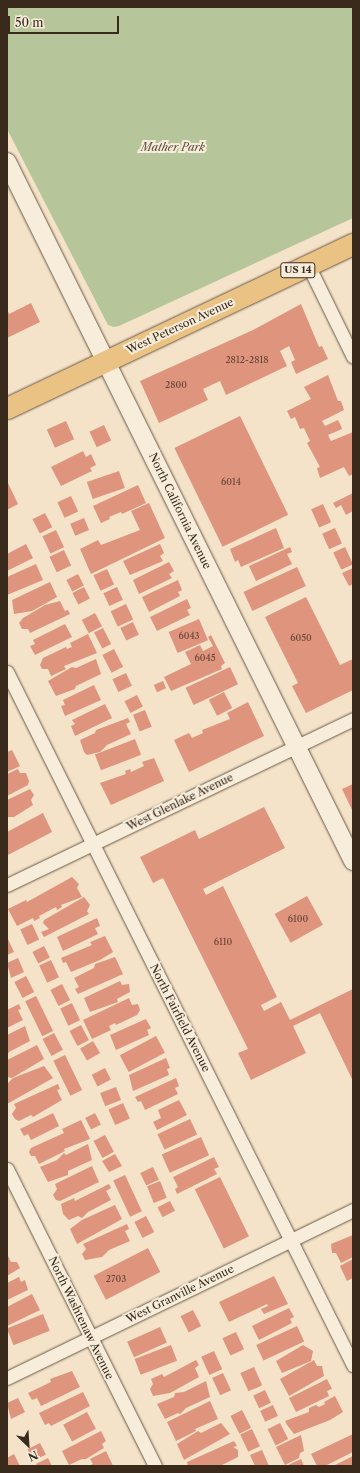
<!DOCTYPE html>
<style>
body{margin:0}
#map{position:relative;width:360px;height:1473px;overflow:hidden;background:#f4e3c8;font-family:"Libre Caslon Text",serif}
div>[style]{position:absolute}
.green>*{inset:0;background:#b6c59a}
.building>*{inset:0;background:#df947e;transform-origin:0 0}
.roads{filter:drop-shadow(0 0 1px #685847) drop-shadow(0 0 1px #685847)}
.street>*{height:13px;margin:-6.5px;padding:0 6.5px;transform-origin:6.5px;border-radius:6.5px;background:#f8eddb}
.secondary>*{height:18px;margin:-9px;padding:0 9px;transform-origin:9px;border-radius:9px;background:#f8eddb}
.primary>*{height:21px;margin:-10.5px;padding:0 10.5px;transform-origin:10.5px;border-radius:10.5px;background:#eac284}
span{translate:-50% -50%;white-space:nowrap;text-align:center;line-height:1.15;-webkit-text-stroke:4px #f8eddb;paint-order:stroke}
.number-label{font-size:9px;color:#624434}
.number-label span{-webkit-text-stroke-width:0}
.shield-label span{padding:1px 3px;background:#f8eddb;border:1px solid;border-radius:3px;-webkit-text-stroke-width:0}
.shield-label{font-size:10px;color:#392a1c;font-weight:700}
.park-label{font-size:11px;color:#58513c;font-style:italic}
.street-label{font-size:11px;color:#392a1c}
.frame{position:absolute;inset:0;border:8px solid #392a1c;pointer-events:none}
.north{position:absolute;left:8px;top:1425px;width:40px;height:40px;-webkit-text-stroke:3px #f8eddb;paint-order:stroke;rotate:155deg;font-size:11px;font-weight:700;line-height:16px;text-align:center;color:#392a1c}
.north::after{content:'';display:block;margin:auto;width:14px;height:18px;background:#392a1c;clip-path:polygon(50% 0,100% 100%,50% 72%,0 100%)}
.scale{position:absolute;left:8px;top:16px;width:111px;height:18px;box-sizing:border-box;border:2px solid #392a1c;border-top:0;padding-left:5px;font-size:12px;line-height:14px;white-space:nowrap;color:#392a1c;-webkit-text-stroke:3px #f8eddb;paint-order:stroke}
</style>
<div id="map">
<div class="green">
<div style="clip-path:polygon(7px 7px,353px 7px,353px 218px,119px 326px,114px 327px,108px 325px,7px 129px)"></div>
</div>
<div class="building">
<div style="clip-path:polygon(31px 303px,40px 322px,7px 338px,7px 309px,9px 314px)"></div>
<div style="clip-path:polygon(301px 304px,319px 347px,322px 346px,328px 359px,296px 374px,291px 362px,295px 360px,289px 346px,280px 351px,287px 366px,226px 395px,220px 381px,203px 389px,208px 400px,159px 423px,140px 381px,253px 330px)"></div>
<div style="clip-path:polygon(328px 375px,338px 401px,341px 401px,344px 410px,322px 421px,325px 426px,338px 420px,341px 426px,342px 429px,328px 435px,331px 441px,353px 432px,353px 474px,349px 476px,344px 467px,320px 478px,317px 468px,320px 467px,307px 443px,310px 441px,304px 428px,300px 429px,295px 417px,291px 419px,287px 411px,311px 399px,304px 387px)"></div>
<div style="left:240px;top:416px;width:110px;height:73px;rotate:64deg"></div>
<div style="left:66px;top:421px;width:20px;height:21px;rotate:66deg"></div>
<div style="left:104px;top:425px;width:17px;height:16px;rotate:65deg"></div>
<div style="clip-path:polygon(83px 451px,86px 457px,91px 454px,96px 465px,90px 468px,92px 471px,61px 486px,51px 467px)"></div>
<div style="left:119px;top:471px;width:18px;height:34px;rotate:71deg"></div>
<div style="clip-path:polygon(7px 481px,18px 504px,7px 510px)"></div>
<div style="clip-path:polygon(138px 485px,146px 503px,122px 514px,121px 512px,109px 517px,110px 519px,101px 523px,93px 506px)"></div>
<div style="clip-path:polygon(353px 493px,353px 511px,346px 515px,341px 505px,336px 508px,333px 503px)"></div>
<div style="left:71px;top:496px;width:17px;height:15px;rotate:65deg"></div>
<div style="clip-path:polygon(149px 503px,165px 538px,91px 574px,80px 549px,98px 540px,101px 545px,140px 530px,131px 511px)"></div>
<div style="left:323px;top:504px;width:20px;height:13px;rotate:66deg"></div>
<div style="left:45px;top:513px;width:16px;height:14px;rotate:63deg"></div>
<div style="left:84px;top:518px;width:13px;height:15px;rotate:67deg"></div>
<div style="clip-path:polygon(276px 528px,284px 548px,241px 567px,238px 560px,235px 562px,230px 549px)"></div>
<div style="left:335px;top:528px;width:17px;height:14px;rotate:66deg"></div>
<div style="left:56px;top:530px;width:19px;height:15px;rotate:65deg"></div>
<div style="clip-path:polygon(26px 544px,33px 558px,7px 571px,7px 554px)"></div>
<div style="clip-path:polygon(160px 544px,164px 553px,160px 556px,163px 561px,130px 575px,123px 561px)"></div>
<div style="clip-path:polygon(290px 547px,292px 552px,287px 554px,292px 564px,256px 581px,249px 566px)"></div>
<div style="left:345px;top:547px;width:19px;height:13px;rotate:65deg"></div>
<div style="left:64px;top:550px;width:17px;height:16px;rotate:65deg"></div>
<div style="clip-path:polygon(169px 562px,174px 571px,169px 574px,172px 578px,139px 594px,133px 580px)"></div>
<div style="clip-path:polygon(36px 564px,43px 580px,7px 595px,7px 577px)"></div>
<div style="left:297px;top:567px;width:21px;height:59px;rotate:65deg"></div>
<div style="clip-path:polygon(353px 568px,353px 584px,349px 586px,342px 573px)"></div>
<div style="left:107px;top:569px;width:17px;height:15px;rotate:65deg"></div>
<div style="left:78px;top:574px;width:13px;height:13px;rotate:63deg"></div>
<div style="clip-path:polygon(178px 580px,182px 590px,178px 592px,180px 596px,149px 612px,142px 597px)"></div>
<div style="clip-path:polygon(50px 582px,57px 597px,32px 611px,14px 614px,12px 600px)"></div>
<div style="left:84px;top:587px;width:13px;height:13px;rotate:63deg"></div>
<div style="left:117px;top:587px;width:14px;height:15px;rotate:65deg"></div>
<div style="clip-path:polygon(306px 597px,340px 665px,353px 659px,353px 690px,306px 713px,292px 686px,298px 683px,265px 617px)"></div>
<div style="clip-path:polygon(187px 599px,191px 608px,187px 610px,190px 615px,157px 631px,150px 617px)"></div>
<div style="clip-path:polygon(60px 601px,65px 611px,68px 610px,70px 614px,30px 633px,28px 629px,22px 629px,19px 623px,23px 618px,45px 605px)"></div>
<div style="left:126px;top:604px;width:17px;height:17px;rotate:65deg"></div>
<div style="left:95px;top:613px;width:15px;height:15px;rotate:62deg"></div>
<div style="left:199px;top:619px;width:23px;height:33px;rotate:67deg"></div>
<div style="left:133px;top:622px;width:14px;height:14px;rotate:65deg"></div>
<div style="clip-path:polygon(65px 624px,72px 637px,35px 655px,30px 646px,35px 644px,33px 640px)"></div>
<div style="left:103px;top:628px;width:18px;height:10px;rotate:63deg"></div>
<div style="clip-path:polygon(88px 634px,97px 653px,64px 666px,66px 669px,51px 676px,48px 669px,42px 669px,40px 665px,43px 658px,66px 647px,67px 649px,72px 647px,70px 643px)"></div>
<div style="clip-path:polygon(211px 635px,225px 663px,221px 666px,222px 669px,171px 691px,164px 677px,191px 664px,185px 652px,200px 645px,203px 651px,213px 646px,208px 637px)"></div>
<div style="left:114px;top:649px;width:20px;height:13px;rotate:63deg"></div>
<div style="clip-path:polygon(96px 659px,101px 674px,76px 686px,75px 689px,56px 696px,48px 681px,72px 667px,76px 668px)"></div>
<div style="left:230px;top:667px;width:19px;height:49px;rotate:65deg"></div>
<div style="left:126px;top:673px;width:14px;height:15px;rotate:65deg"></div>
<div style="left:163px;top:681px;width:8px;height:10px;rotate:67deg"></div>
<div style="clip-path:polygon(94px 685px,101px 700px,65px 716px,61px 706px,65px 705px,63px 700px)"></div>
<div style="left:224px;top:692px;width:18px;height:17px;rotate:63deg"></div>
<div style="left:137px;top:695px;width:13px;height:14px;rotate:63deg"></div>
<div style="clip-path:polygon(248px 702px,264px 736px,189px 772px,174px 740px,189px 733px,192px 738px,203px 733px,202px 730px,230px 719px,227px 713px)"></div>
<div style="clip-path:polygon(105px 704px,112px 718px,75px 736px,71px 726px,75px 724px,72px 720px)"></div>
<div style="left:145px;top:710px;width:18px;height:13px;rotate:68deg"></div>
<div style="clip-path:polygon(128px 718px,130px 722px,126px 724px,131px 734px,107px 745px,100px 752px,87px 755px,84px 752px,80px 740px,95px 733px,96px 730px)"></div>
<div style="left:135px;top:739px;width:17px;height:43px;rotate:69deg"></div>
<div style="clip-path:polygon(12px 750px,20px 766px,7px 772px,7px 752px)"></div>
<div style="clip-path:polygon(154px 758px,164px 781px,111px 805px,100px 783px,126px 774px,125px 771px,130px 769px,131px 772px,144px 766px,142px 762px)"></div>
<div style="clip-path:polygon(18px 769px,20px 773px,26px 773px,29px 781px,28px 785px,7px 796px,7px 774px)"></div>
<div style="clip-path:polygon(353px 784px,353px 812px,342px 789px)"></div>
<div style="clip-path:polygon(30px 789px,34px 795px,31px 800px,33px 805px,14px 817px,7px 817px,7px 800px)"></div>
<div style="clip-path:polygon(264px 807px,285px 848px,203px 889px,206px 895px,223px 886px,277px 997px,261px 1005px,264px 1011px,281px 1002px,290px 1020px,353px 989px,353px 1081px,320px 1013px,293px 1026px,306px 1053px,251px 1080px,238px 1053px,248px 1049px,163px 878px,153px 883px,140px 857px,195px 830px,199px 839px)"></div>
<div style="clip-path:polygon(43px 813px,52px 832px,8px 855px,7px 832px)"></div>
<div style="clip-path:polygon(72px 877px,79px 884px,77px 888px,82px 897px,61px 905px,62px 907px,57px 910px,56px 907px,39px 916px,40px 918px,34px 921px,33px 918px,17px 926px,8px 909px,26px 900px,27px 902px)"></div>
<div style="left:307px;top:896px;width:33px;height:37px;rotate:61deg"></div>
<div style="clip-path:polygon(84px 897px,90px 905px,87px 911px,89px 914px,44px 937px,41px 932px,49px 929px,43px 923px,44px 920px)"></div>
<div style="clip-path:polygon(97px 918px,100px 926px,95px 928px,98px 934px,63px 951px,57px 937px)"></div>
<div style="left:32px;top:924px;width:17px;height:13px;rotate:65deg"></div>
<div style="clip-path:polygon(105px 936px,113px 952px,100px 960px,71px 972px,66px 962px,63px 963px,61px 958px,92px 945px,90px 942px)"></div>
<div style="clip-path:polygon(7px 937px,14px 952px,7px 955px)"></div>
<div style="left:44px;top:946px;width:13px;height:13px;rotate:63deg"></div>
<div style="clip-path:polygon(115px 957px,123px 974px,78px 994px,75px 989px,79px 987px,74px 978px,94px 968px,95px 964px)"></div>
<div style="clip-path:polygon(18px 958px,24px 972px,11px 978px,7px 963px)"></div>
<div style="left:51px;top:960px;width:19px;height:13px;rotate:65deg"></div>
<div style="left:26px;top:976px;width:18px;height:13px;rotate:63deg"></div>
<div style="clip-path:polygon(120px 981px,122px 985px,129px 984px,130px 992px,117px 999px,118px 1002px,90px 1012px,84px 998px)"></div>
<div style="left:62px;top:984px;width:18px;height:13px;rotate:63deg"></div>
<div style="left:36px;top:996px;width:39px;height:12px;rotate:64deg"></div>
<div style="clip-path:polygon(129px 998px,132px 1005px,138px 1004px,140px 1010px,137px 1015px,116px 1025px,115px 1023px,109px 1026px,111px 1030px,92px 1039px,83px 1020px)"></div>
<div style="left:72px;top:1003px;width:19px;height:13px;rotate:65deg"></div>
<div style="clip-path:polygon(19px 1004px,21px 1009px,18px 1010px,23px 1020px,7px 1028px,7px 1010px)"></div>
<div style="clip-path:polygon(146px 1019px,151px 1028px,147px 1030px,149px 1035px,116px 1050px,110px 1035px)"></div>
<div style="left:81px;top:1025px;width:17px;height:13px;rotate:62deg"></div>
<div style="clip-path:polygon(25px 1026px,30px 1041px,9px 1052px,7px 1056px,7px 1035px)"></div>
<div style="left:54px;top:1033px;width:19px;height:13px;rotate:62deg"></div>
<div style="left:156px;top:1036px;width:19px;height:41px;rotate:62deg"></div>
<div style="left:93px;top:1041px;width:14px;height:15px;rotate:60deg"></div>
<div style="clip-path:polygon(37px 1045px,44px 1059px,12px 1078px,7px 1077px,7px 1060px)"></div>
<div style="left:65px;top:1055px;width:39px;height:13px;rotate:64deg"></div>
<div style="clip-path:polygon(166px 1058px,170px 1068px,167px 1069px,169px 1075px,133px 1091px,129px 1075px)"></div>
<div style="clip-path:polygon(44px 1066px,53px 1078px,7px 1104px,7px 1084px,13px 1078px)"></div>
<div style="left:105px;top:1068px;width:13px;height:15px;rotate:63deg"></div>
<div style="clip-path:polygon(176px 1078px,179px 1086px,175px 1088px,178px 1094px,145px 1110px,141px 1101px,138px 1102px,135px 1097px)"></div>
<div style="clip-path:polygon(58px 1084px,60px 1089px,57px 1090px,62px 1100px,33px 1117px,31px 1115px,19px 1121px,15px 1119px,12px 1114px,16px 1108px,14px 1104px)"></div>
<div style="left:116px;top:1087px;width:14px;height:17px;rotate:69deg"></div>
<div style="clip-path:polygon(179px 1100px,187px 1115px,157px 1130px,153px 1122px,161px 1118px,158px 1110px)"></div>
<div style="left:123px;top:1103px;width:17px;height:16px;rotate:66deg"></div>
<div style="clip-path:polygon(53px 1113px,59px 1126px,31px 1140px,28px 1134px,24px 1136px,20px 1129px)"></div>
<div style="left:95px;top:1113px;width:13px;height:11px;rotate:63deg"></div>
<div style="left:190px;top:1119px;width:17px;height:36px;rotate:65deg"></div>
<div style="clip-path:polygon(81px 1120px,90px 1139px,64px 1149px,65px 1151px,39px 1164px,35px 1156px,31px 1156px,29px 1152px,31px 1148px,64px 1133px,62px 1129px)"></div>
<div style="left:105px;top:1135px;width:19px;height:13px;rotate:62deg"></div>
<div style="left:201px;top:1137px;width:20px;height:43px;rotate:66deg"></div>
<div style="clip-path:polygon(88px 1144px,92px 1160px,68px 1171px,68px 1175px,48px 1182px,40px 1167px,57px 1160px,64px 1153px,66px 1155px)"></div>
<div style="clip-path:polygon(115px 1154px,122px 1166px,109px 1172px,102px 1161px)"></div>
<div style="clip-path:polygon(214px 1157px,219px 1167px,214px 1169px,217px 1174px,177px 1194px,175px 1189px,178px 1187px,173px 1177px)"></div>
<div style="clip-path:polygon(92px 1166px,99px 1182px,60px 1201px,56px 1200px,53px 1195px,57px 1189px,55px 1184px)"></div>
<div style="left:153px;top:1167px;width:14px;height:14px;rotate:65deg"></div>
<div style="left:125px;top:1175px;width:40px;height:13px;rotate:65deg"></div>
<div style="left:220px;top:1177px;width:66px;height:28px;rotate:64deg"></div>
<div style="left:160px;top:1181px;width:18px;height:14px;rotate:68deg"></div>
<div style="clip-path:polygon(109px 1184px,111px 1188px,106px 1191px,111px 1200px,88px 1212px,82px 1218px,78px 1216px,69px 1220px,63px 1214px,61px 1204px,74px 1198px,75px 1201px)"></div>
<div style="left:170px;top:1201px;width:11px;height:14px;rotate:63deg"></div>
<div style="clip-path:polygon(115px 1205px,122px 1219px,77px 1244px,70px 1229px,82px 1220px)"></div>
<div style="left:146px;top:1216px;width:18px;height:13px;rotate:63deg"></div>
<div style="clip-path:polygon(127px 1224px,129px 1229px,125px 1231px,130px 1241px,109px 1250px,102px 1257px,85px 1260px,82px 1254px,86px 1249px,83px 1244px)"></div>
<div style="clip-path:polygon(353px 1235px,353px 1257px,341px 1263px,336px 1253px,332px 1253px,331px 1244px)"></div>
<div style="left:148px;top:1248px;width:27px;height:61px;rotate:63deg"></div>
<div style="clip-path:polygon(8px 1256px,11px 1262px,17px 1262px,20px 1268px,7px 1276px)"></div>
<div style="clip-path:polygon(353px 1259px,353px 1278px,347px 1281px,340px 1266px)"></div>
<div style="clip-path:polygon(274px 1276px,288px 1304px,264px 1314px,261px 1309px,268px 1306px,267px 1304px,229px 1322px,219px 1302px)"></div>
<div style="clip-path:polygon(19px 1277px,21px 1282px,25px 1280px,28px 1290px,7px 1300px,7px 1283px)"></div>
<div style="clip-path:polygon(32px 1294px,40px 1310px,7px 1326px,7px 1307px)"></div>
<div style="clip-path:polygon(289px 1308px,294px 1317px,290px 1319px,292px 1323px,259px 1340px,252px 1326px)"></div>
<div style="left:193px;top:1310px;width:18px;height:14px;rotate:63deg"></div>
<div style="left:43px;top:1314px;width:18px;height:39px;rotate:68deg"></div>
<div style="left:297px;top:1326px;width:17px;height:45px;rotate:65deg"></div>
<div style="left:160px;top:1327px;width:17px;height:36px;rotate:66deg"></div>
<div style="left:236px;top:1332px;width:19px;height:15px;rotate:65deg"></div>
<div style="left:171px;top:1345px;width:17px;height:39px;rotate:69deg"></div>
<div style="clip-path:polygon(303px 1345px,313px 1351px,311px 1361px,282px 1373px,276px 1361px)"></div>
<div style="left:214px;top:1351px;width:20px;height:14px;rotate:66deg"></div>
<div style="clip-path:polygon(196px 1360px,199px 1365px,195px 1368px,199px 1377px,170px 1393px,153px 1396px,150px 1389px,153px 1384px,151px 1379px,162px 1374px,164px 1377px)"></div>
<div style="clip-path:polygon(314px 1360px,317px 1366px,322px 1366px,324px 1376px,289px 1396px,280px 1379px)"></div>
<div style="left:254px;top:1367px;width:20px;height:15px;rotate:66deg"></div>
<div style="clip-path:polygon(72px 1371px,80px 1387px,41px 1406px,37px 1398px,32px 1400px,28px 1393px,51px 1382px,50px 1379px)"></div>
<div style="left:223px;top:1373px;width:19px;height:12px;rotate:65deg"></div>
<div style="clip-path:polygon(327px 1379px,332px 1389px,327px 1391px,329px 1396px,296px 1412px,289px 1398px)"></div>
<div style="clip-path:polygon(206px 1381px,210px 1397px,186px 1408px,180px 1414px,178px 1413px,165px 1419px,157px 1404px,174px 1397px,175px 1393px,184px 1392px)"></div>
<div style="left:265px;top:1390px;width:14px;height:13px;rotate:65deg"></div>
<div style="clip-path:polygon(83px 1392px,90px 1406px,51px 1426px,49px 1423px,45px 1425px,39px 1413px)"></div>
<div style="clip-path:polygon(335px 1396px,343px 1412px,330px 1420px,294px 1434px,287px 1425px,285px 1421px,309px 1412px,309px 1408px,316px 1405px,319px 1407px,325px 1404px,324px 1402px)"></div>
<div style="clip-path:polygon(18px 1398px,25px 1412px,11px 1419px,7px 1403px)"></div>
<div style="clip-path:polygon(210px 1401px,218px 1419px,195px 1429px,196px 1431px,176px 1441px,167px 1422px)"></div>
<div style="left:273px;top:1405px;width:12px;height:14px;rotate:66deg"></div>
<div style="left:242px;top:1410px;width:20px;height:13px;rotate:63deg"></div>
<div style="left:87px;top:1412px;width:19px;height:27px;rotate:62deg"></div>
<div style="clip-path:polygon(221px 1423px,230px 1434px,184px 1460px,177px 1444px,198px 1431px,201px 1433px)"></div>
<div style="left:280px;top:1423px;width:18px;height:14px;rotate:63deg"></div>
<div style="left:252px;top:1429px;width:19px;height:13px;rotate:65deg"></div>
<div style="clip-path:polygon(101px 1431px,106px 1441px,102px 1444px,104px 1448px,86px 1459px,82px 1459px,69px 1465px,62px 1451px)"></div>
<div style="clip-path:polygon(353px 1434px,353px 1452px,325px 1466px,317px 1466px,311px 1454px)"></div>
<div style="clip-path:polygon(301px 1435px,304px 1451px,300px 1453px,299px 1458px,285px 1465px,276px 1447px)"></div>
<div style="clip-path:polygon(234px 1441px,237px 1446px,233px 1447px,238px 1450px,238px 1457px,220px 1466px,188px 1466px,187px 1462px)"></div>
<div style="left:40px;top:1443px;width:13px;height:14px;rotate:63deg"></div>
<div style="clip-path:polygon(262px 1450px,269px 1466px,255px 1466px,250px 1455px)"></div>
<div style="clip-path:polygon(106px 1451px,113px 1466px,88px 1466px,93px 1464px,90px 1459px)"></div>
<div style="clip-path:polygon(14px 1454px,20px 1466px,7px 1466px,7px 1458px)"></div>
<div style="clip-path:polygon(353px 1456px,353px 1466px,333px 1466px)"></div>
<div style="clip-path:polygon(48px 1458px,52px 1466px,37px 1466px,36px 1464px)"></div>
<div style="clip-path:polygon(301px 1459px,304px 1466px,286px 1466px)"></div>
</div>
<div class="roads">
<div class="street">
<div style="left:308px;top:265px;width:102px;rotate:63.9deg"></div>
<div style="left:7px;top:672px;width:775px;rotate:63.47deg"></div>
<div style="left:7px;top:885px;width:384px;rotate:-25.6deg"></div>
<div style="left:7px;top:1169px;width:332px;rotate:63.5deg"></div>
<div style="left:7px;top:1378px;width:385px;rotate:-25.9deg"></div>
</div>
<div class="secondary">
<div style="left:7px;top:162px;width:780px;rotate:63.66deg"></div>
</div>
<div class="primary">
<div style="left:7px;top:408px;width:383px;rotate:-25.4deg"></div>
</div>
</div>
<div class="number-label">
<span style="left:247px;top:360px">2812-2818</span>
<span style="left:176px;top:385px">2800</span>
<span style="left:231px;top:482px">6014</span>
<span style="left:189px;top:636px">6043</span>
<span style="left:301px;top:638px">6050</span>
<span style="left:205px;top:658px">6045</span>
<span style="left:298px;top:919px">6100</span>
<span style="left:223px;top:942px">6110</span>
<span style="left:116px;top:1279px">2703</span>
</div>
<div class="shield-label">
<span style="left:298px;top:270px">US 14</span>
</div>
<div class="park-label">
<span style="left:173px;top:147px">Mather Park</span>
</div>
<div class="street-label">
<span style="left:180px;top:326px;rotate:-25deg">West Peterson Avenue</span>
<span style="left:180px;top:511px;rotate:64deg">North California Avenue</span>
<span style="left:180px;top:802px;rotate:-26deg">West Glenlake Avenue</span>
<span style="left:180px;top:1018px;rotate:63deg">North Fairfield Avenue</span>
<span style="left:180px;top:1294px;rotate:-26deg">West Granville Avenue</span>
<span style="left:81px;top:1318px;rotate:64deg">North Washtenaw Avenue</span>
</div>
<div class="frame"></div>
<div class="north">N</div>
<div class="scale">50 m</div>
</div>
